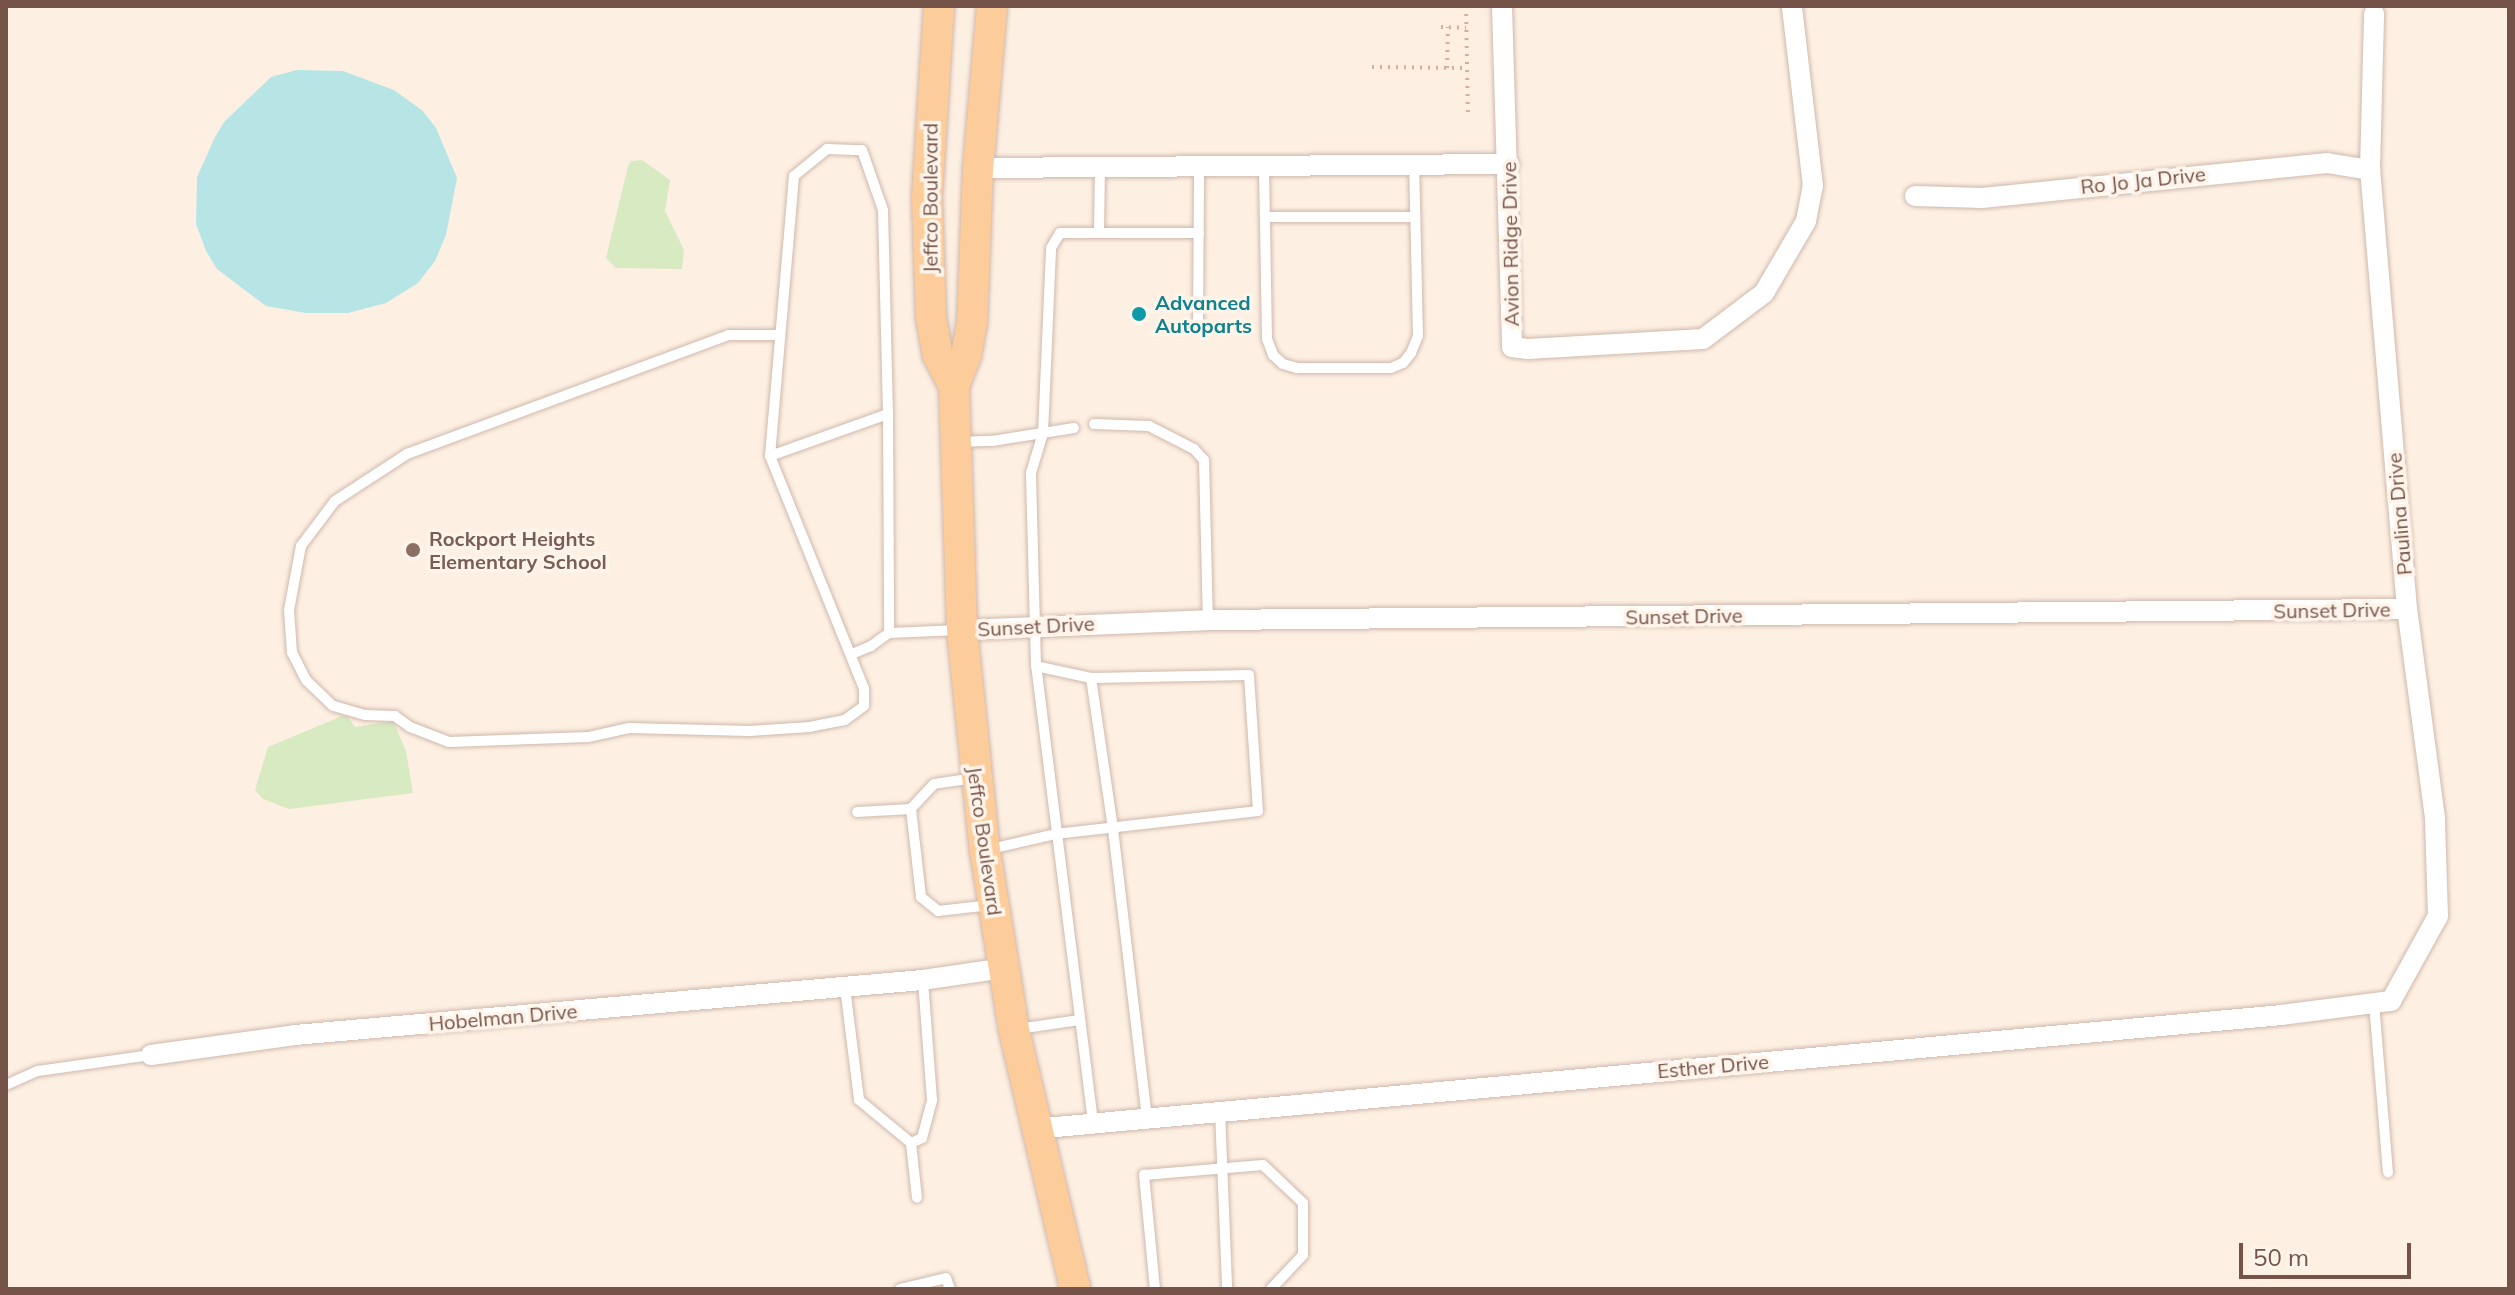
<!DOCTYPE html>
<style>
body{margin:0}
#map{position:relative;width:2515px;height:1295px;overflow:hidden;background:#fdf0e3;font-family:Mulish,sans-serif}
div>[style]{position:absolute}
.green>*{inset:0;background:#d7eac1}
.water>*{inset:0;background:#b7e5e6}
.path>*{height:4px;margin-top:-2px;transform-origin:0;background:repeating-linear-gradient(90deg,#d7ad9d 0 2px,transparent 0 8px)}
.roads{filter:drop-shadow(0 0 2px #d0b8ac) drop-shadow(0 0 2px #d0b8ac)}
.service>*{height:10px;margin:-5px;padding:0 5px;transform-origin:5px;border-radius:5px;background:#fff}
.minor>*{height:20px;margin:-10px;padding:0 10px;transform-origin:10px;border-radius:10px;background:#fff}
.primary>*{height:30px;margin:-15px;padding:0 15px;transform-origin:15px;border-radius:15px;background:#fccc9a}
.dots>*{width:22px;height:22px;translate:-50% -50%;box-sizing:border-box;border:4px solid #fff4ea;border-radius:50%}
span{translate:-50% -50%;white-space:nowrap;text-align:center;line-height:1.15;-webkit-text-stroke:7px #fff4ea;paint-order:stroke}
.street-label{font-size:20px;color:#755349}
.culture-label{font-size:20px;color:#0d838f;font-weight:700}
.left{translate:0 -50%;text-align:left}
.education-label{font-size:20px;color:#785e54;font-weight:700}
.frame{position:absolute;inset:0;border:8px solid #755349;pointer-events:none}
.scale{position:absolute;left:2239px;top:1243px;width:172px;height:36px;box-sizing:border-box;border:4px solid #755349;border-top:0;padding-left:10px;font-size:24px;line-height:28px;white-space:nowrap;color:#755349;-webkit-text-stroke:6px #fff4ea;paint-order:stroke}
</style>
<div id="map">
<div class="green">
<div style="clip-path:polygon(642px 160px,670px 180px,665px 211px,684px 250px,682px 269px,616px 268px,606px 258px,628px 166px,631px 161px)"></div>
<div style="clip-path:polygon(342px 716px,348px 717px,355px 727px,393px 721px,406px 751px,413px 793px,289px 809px,263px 799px,255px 790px,268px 747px)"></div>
</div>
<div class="water">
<div style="clip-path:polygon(297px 70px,343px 71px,394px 90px,423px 111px,436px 128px,457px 178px,446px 235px,435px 261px,418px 283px,386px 303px,348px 313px,306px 313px,266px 306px,217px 269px,206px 251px,196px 224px,197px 177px,215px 137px,224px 122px,271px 77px)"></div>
</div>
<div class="path">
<div style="left:1466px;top:6px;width:111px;rotate:89deg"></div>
<div style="left:1441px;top:27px;width:25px;rotate:2deg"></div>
<div style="left:1372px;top:67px;width:94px;rotate:0.6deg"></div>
<div style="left:1447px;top:68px;width:41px;rotate:-88.6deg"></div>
</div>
<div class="roads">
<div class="service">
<div style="left:1264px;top:167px;width:172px;rotate:89deg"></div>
<div style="left:1267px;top:339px;width:17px;rotate:69deg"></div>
<div style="left:1273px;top:355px;width:13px;rotate:42deg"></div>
<div style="left:1283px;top:364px;width:15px;rotate:16deg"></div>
<div style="left:1297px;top:368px;width:94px"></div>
<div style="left:1391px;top:368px;width:13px;rotate:-23deg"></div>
<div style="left:1403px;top:363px;width:13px;rotate:-51deg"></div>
<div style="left:1411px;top:353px;width:18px;rotate:-68deg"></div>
<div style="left:1418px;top:336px;width:171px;rotate:-91.3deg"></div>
<div style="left:1265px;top:217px;width:150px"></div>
<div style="left:1099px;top:233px;width:64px;rotate:-89.1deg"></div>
<div style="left:1198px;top:325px;width:157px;rotate:-89.6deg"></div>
<div style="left:888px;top:414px;width:125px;rotate:160.4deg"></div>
<div style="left:770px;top:456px;width:281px;rotate:-85.1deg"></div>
<div style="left:794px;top:176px;width:43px;rotate:-39.3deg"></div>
<div style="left:827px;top:149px;width:35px;rotate:2deg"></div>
<div style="left:862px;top:150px;width:64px;rotate:70.7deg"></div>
<div style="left:883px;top:210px;width:204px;rotate:88.6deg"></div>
<div style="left:888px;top:414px;width:219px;rotate:89.7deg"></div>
<div style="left:1094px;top:424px;width:55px;rotate:2.1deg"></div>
<div style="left:1149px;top:426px;width:51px;rotate:27.1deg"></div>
<div style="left:1194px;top:449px;width:15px;rotate:48deg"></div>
<div style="left:1204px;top:460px;width:160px;rotate:88.6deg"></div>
<div style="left:958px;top:442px;width:34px;rotate:-2deg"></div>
<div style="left:992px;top:441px;width:83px;rotate:-9deg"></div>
<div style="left:770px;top:456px;width:251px;rotate:68deg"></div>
<div style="left:864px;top:689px;width:17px;rotate:90deg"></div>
<div style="left:864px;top:706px;width:24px;rotate:144deg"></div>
<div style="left:845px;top:720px;width:36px;rotate:169deg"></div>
<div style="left:810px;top:727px;width:61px;rotate:176.2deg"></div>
<div style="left:749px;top:731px;width:120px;rotate:-178.6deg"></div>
<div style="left:629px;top:728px;width:42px;rotate:167.6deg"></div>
<div style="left:588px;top:737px;width:139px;rotate:177.9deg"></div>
<div style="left:449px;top:742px;width:42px;rotate:-159deg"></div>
<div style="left:410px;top:727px;width:19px;rotate:-144deg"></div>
<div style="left:395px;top:716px;width:30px;rotate:-178deg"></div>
<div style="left:365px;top:715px;width:33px;rotate:-164deg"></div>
<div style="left:333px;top:706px;width:37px;rotate:-136deg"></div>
<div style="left:306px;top:680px;width:30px;rotate:-117deg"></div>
<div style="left:292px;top:653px;width:43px;rotate:-94deg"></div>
<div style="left:289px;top:610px;width:65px;rotate:-79.4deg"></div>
<div style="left:301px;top:546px;width:56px;rotate:-52.9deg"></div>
<div style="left:335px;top:501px;width:86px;rotate:-33.1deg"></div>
<div style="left:407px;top:454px;width:342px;rotate:-20.3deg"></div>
<div style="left:728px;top:335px;width:52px"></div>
<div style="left:852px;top:654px;width:21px;rotate:-23deg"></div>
<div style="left:871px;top:646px;width:22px;rotate:-36deg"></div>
<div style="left:889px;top:633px;width:71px;rotate:-2.4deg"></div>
<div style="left:1091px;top:678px;width:153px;rotate:81.7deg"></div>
<div style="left:1113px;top:829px;width:291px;rotate:83.3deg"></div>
<div style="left:975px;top:778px;width:41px;rotate:171.7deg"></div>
<div style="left:934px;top:784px;width:34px;rotate:133deg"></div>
<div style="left:911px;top:809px;width:89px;rotate:83.5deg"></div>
<div style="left:921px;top:897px;width:22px;rotate:39deg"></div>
<div style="left:938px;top:911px;width:53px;rotate:-6.5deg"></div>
<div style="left:857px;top:812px;width:54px;rotate:-3.2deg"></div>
<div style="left:986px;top:850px;width:72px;rotate:-12.9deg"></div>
<div style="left:1056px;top:834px;width:203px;rotate:-6.5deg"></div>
<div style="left:1258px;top:811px;width:136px;rotate:-93.8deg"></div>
<div style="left:1249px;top:675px;width:158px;rotate:178.9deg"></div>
<div style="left:1091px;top:678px;width:56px;rotate:-167.7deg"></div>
<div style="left:845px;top:987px;width:114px;rotate:82.9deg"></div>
<div style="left:859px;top:1100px;width:67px;rotate:39.6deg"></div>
<div style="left:911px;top:1143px;width:55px;rotate:83.8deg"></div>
<div style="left:2374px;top:1003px;width:170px;rotate:85.3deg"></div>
<div style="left:1018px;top:1029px;width:62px;rotate:-8.4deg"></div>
<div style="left:6px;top:1085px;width:35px;rotate:-24deg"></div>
<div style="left:38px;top:1071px;width:114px;rotate:-8.1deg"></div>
<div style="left:1220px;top:1111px;width:178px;rotate:87.7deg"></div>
<div style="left:1093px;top:1122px;width:460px;rotate:-97.1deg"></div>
<div style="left:1036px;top:666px;width:193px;rotate:-91.5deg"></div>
<div style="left:1031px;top:473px;width:42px;rotate:-73.3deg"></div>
<div style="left:1043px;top:433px;width:185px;rotate:-87.5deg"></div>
<div style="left:1051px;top:248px;width:17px;rotate:-59deg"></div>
<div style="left:1060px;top:233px;width:139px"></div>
<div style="left:911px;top:1143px;width:12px;rotate:-24deg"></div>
<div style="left:922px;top:1138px;width:39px;rotate:-75deg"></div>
<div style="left:932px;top:1100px;width:120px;rotate:-94.3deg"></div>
<div style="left:900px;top:1289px;width:47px;rotate:-13.4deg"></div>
<div style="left:946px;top:1278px;width:12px;rotate:70deg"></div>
<div style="left:1155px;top:1289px;width:115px;rotate:-95.5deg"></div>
<div style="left:1144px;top:1175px;width:119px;rotate:-4.8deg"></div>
<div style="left:1263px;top:1165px;width:55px;rotate:43.5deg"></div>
<div style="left:1303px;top:1203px;width:52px;rotate:90deg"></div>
<div style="left:1303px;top:1255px;width:47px;rotate:133.3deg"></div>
</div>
<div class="minor">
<div style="left:1502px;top:6px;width:341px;rotate:88.3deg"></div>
<div style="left:1512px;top:347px;width:16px;rotate:7deg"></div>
<div style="left:1528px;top:349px;width:175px;rotate:-3.3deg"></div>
<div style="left:1703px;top:339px;width:76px;rotate:-37deg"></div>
<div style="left:1764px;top:293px;width:83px;rotate:-59.7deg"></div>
<div style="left:1806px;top:221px;width:36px;rotate:-79deg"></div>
<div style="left:1813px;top:186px;width:181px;rotate:-96.7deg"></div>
<div style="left:978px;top:168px;width:531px;rotate:-0.43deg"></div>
<div style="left:1915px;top:196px;width:67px;rotate:1.7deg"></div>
<div style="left:1982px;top:198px;width:347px;rotate:-5.8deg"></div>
<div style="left:2327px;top:163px;width:44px;rotate:9.2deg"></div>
<div style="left:962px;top:630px;width:246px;rotate:-2.3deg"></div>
<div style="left:1208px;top:620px;width:1199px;rotate:-0.53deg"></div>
<div style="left:151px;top:1055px;width:145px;rotate:-7.9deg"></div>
<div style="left:295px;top:1035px;width:630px;rotate:-5.01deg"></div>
<div style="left:923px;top:980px;width:82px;rotate:-8.4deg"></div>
<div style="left:1034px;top:1129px;width:1252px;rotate:-5.22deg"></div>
<div style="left:2281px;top:1015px;width:111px;rotate:-7.3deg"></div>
<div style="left:2391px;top:1001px;width:97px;rotate:-61.1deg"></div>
<div style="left:2438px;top:916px;width:98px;rotate:-91.8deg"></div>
<div style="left:2435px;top:818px;width:211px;rotate:-97.6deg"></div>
<div style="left:2407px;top:609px;width:441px;rotate:-94.8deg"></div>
<div style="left:2370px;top:170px;width:156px;rotate:-88.5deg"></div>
</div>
<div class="primary">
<div style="left:939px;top:6px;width:191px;rotate:93.6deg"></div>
<div style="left:927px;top:197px;width:120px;rotate:88.1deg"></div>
<div style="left:931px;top:317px;width:39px;rotate:80deg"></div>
<div style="left:938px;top:355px;width:35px;rotate:63deg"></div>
<div style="left:992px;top:6px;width:163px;rotate:94.9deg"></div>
<div style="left:978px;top:168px;width:154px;rotate:92.2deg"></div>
<div style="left:972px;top:322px;width:34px;rotate:100deg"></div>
<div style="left:966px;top:355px;width:33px;rotate:111deg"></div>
<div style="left:954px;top:386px;width:244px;rotate:88.1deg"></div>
<div style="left:962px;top:630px;width:222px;rotate:84.1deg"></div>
<div style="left:985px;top:851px;width:181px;rotate:80.8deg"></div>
<div style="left:1014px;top:1030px;width:266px;rotate:76.7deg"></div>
</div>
</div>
<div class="dots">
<div style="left:1139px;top:314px;background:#0f9aa8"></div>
<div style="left:413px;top:550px;background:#8d6e63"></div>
</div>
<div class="street-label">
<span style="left:2143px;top:180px;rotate:-6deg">Ro Jo Ja Drive</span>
<span style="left:930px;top:198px;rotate:-90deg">Jeffco Boulevard</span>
<span style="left:1510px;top:244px;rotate:-91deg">Avion Ridge Drive</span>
<span style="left:2399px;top:514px;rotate:-95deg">Paulina Drive</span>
<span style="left:2332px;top:610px;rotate:-1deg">Sunset Drive</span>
<span style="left:1684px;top:616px;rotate:-1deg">Sunset Drive</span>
<span style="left:1036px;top:626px;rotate:-3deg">Sunset Drive</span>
<span style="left:985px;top:841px;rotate:82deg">Jeffco Boulevard</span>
<span style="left:503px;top:1017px;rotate:-5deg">Hobelman Drive</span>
<span style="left:1713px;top:1066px;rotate:-5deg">Esther Drive</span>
</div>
<div class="culture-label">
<span class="left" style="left:1155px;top:314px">Advanced<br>Autoparts</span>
</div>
<div class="education-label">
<span class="left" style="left:429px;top:550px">Rockport Heights<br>Elementary School</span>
</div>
<div class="frame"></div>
<div class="scale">50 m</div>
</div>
